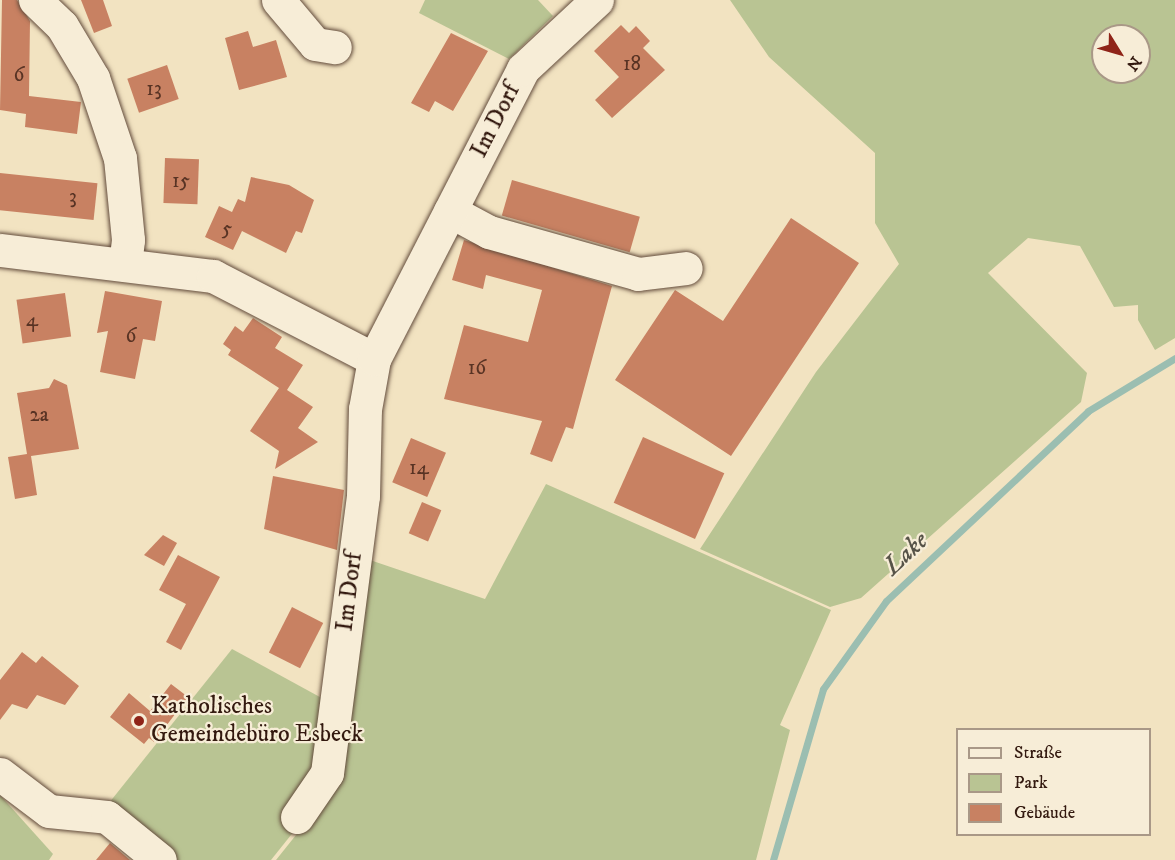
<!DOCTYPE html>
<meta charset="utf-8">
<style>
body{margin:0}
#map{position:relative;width:1175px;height:860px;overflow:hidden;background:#f2e3c1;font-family:"IM FELL DW Pica",serif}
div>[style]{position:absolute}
.green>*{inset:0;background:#b9c493}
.stream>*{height:7px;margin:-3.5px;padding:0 3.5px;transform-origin:3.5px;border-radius:3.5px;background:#9bbeb1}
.building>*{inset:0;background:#c88162;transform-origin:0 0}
.roads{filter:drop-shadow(0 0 2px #634c3c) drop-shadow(0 0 2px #634c3c)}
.minor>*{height:33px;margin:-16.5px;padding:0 16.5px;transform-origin:16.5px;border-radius:16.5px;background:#f7edd7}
.dots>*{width:16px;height:16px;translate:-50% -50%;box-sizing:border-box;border:3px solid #f7edd7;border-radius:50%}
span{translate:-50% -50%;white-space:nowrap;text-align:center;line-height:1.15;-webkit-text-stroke:4.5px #f7edd7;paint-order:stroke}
.number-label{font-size:21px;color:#583324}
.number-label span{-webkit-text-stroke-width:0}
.street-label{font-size:24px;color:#33190f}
.poi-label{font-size:24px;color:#33190f}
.left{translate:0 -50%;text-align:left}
.water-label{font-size:26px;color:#575348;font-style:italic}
.legend{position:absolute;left:956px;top:728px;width:195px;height:108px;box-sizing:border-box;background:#f7edd7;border:2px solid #a99887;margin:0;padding:8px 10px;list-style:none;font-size:18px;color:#33190f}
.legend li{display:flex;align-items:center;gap:12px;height:30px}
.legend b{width:30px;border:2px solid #a99887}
.north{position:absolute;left:1091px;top:24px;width:60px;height:60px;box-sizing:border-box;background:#f7edd7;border:2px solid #a99887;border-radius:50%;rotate:127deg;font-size:16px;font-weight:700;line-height:24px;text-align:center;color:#33190f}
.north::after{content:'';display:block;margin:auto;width:21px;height:27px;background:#8f2418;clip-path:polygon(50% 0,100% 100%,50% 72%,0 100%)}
</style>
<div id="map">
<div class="green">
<div style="clip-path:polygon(425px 0,538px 0,553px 16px,509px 59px,419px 13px)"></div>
<div style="clip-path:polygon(evenodd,730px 0,1175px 0,1175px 338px,1155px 350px,1138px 320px,1138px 305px,1114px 307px,1080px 246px,1028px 238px,988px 273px,1087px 373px,1081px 402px,861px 598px,830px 607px,700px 549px,816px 372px,899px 264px,875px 223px,875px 153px,769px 57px,730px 0,1103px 36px,1139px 36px,1139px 72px,1103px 72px,1103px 36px)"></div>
<div style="clip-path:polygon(546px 484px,831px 610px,780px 725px,790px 730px,756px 860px,276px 860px,336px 785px,364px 558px,485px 599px)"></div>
<div style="clip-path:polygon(232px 649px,329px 702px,307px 815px,271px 860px,160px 860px,101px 813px)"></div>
<div style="clip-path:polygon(0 795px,53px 854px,49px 860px,0 860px)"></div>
</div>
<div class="stream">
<div style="left:773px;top:860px;width:178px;rotate:-73.7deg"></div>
<div style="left:823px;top:689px;width:108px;rotate:-54.4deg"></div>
<div style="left:886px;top:601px;width:277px;rotate:-43.2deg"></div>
<div style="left:1088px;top:411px;width:102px;rotate:-31.3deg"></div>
</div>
<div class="building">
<div style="clip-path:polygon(2px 0,17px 0,30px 21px,29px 96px,81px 102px,77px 134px,25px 127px,26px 114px,0 110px)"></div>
<div style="clip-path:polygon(81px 0,103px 0,112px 26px,94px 33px)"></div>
<div style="clip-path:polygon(621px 25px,629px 33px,636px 26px,650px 41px,643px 48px,665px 70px,612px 118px,595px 100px,619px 77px,594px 51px)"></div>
<div style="clip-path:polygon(248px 31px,253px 47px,276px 40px,287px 77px,239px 90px,225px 38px)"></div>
<div style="clip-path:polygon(451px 33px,488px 51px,453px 111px,435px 101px,429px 112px,411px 103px)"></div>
<div style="left:167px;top:65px;width:36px;height:42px;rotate:71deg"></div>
<div style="left:165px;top:158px;width:34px;height:45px;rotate:2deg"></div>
<div style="left:0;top:173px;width:98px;height:37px;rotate:6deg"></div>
<div style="clip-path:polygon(251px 177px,289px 185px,314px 200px,302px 233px,296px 231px,286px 253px,242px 231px,233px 250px,205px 237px,219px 206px,232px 212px,238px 199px,245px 202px)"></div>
<div style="left:512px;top:180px;width:133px;height:37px;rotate:16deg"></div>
<div style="clip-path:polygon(791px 218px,859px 263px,731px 456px,615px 380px,675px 290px,723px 321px)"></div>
<div style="clip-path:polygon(464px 240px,612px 286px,573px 429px,566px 427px,552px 462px,530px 454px,542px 421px,444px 399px,464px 325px,528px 342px,542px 290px,486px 275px,483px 289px,452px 280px)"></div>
<div style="clip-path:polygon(105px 291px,162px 301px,155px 341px,143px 339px,135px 379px,100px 372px,108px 331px,97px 333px)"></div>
<div style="left:65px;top:293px;width:44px;height:49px;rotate:82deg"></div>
<div style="clip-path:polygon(253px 318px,282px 337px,275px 348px,303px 365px,287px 390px,313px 407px,298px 428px,318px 442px,275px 469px,279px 451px,250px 431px,279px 388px,228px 355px,231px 350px,223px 344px,235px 326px,243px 332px)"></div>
<div style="clip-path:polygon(54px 379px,67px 385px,79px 449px,31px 456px,37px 495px,15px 499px,8px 457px,27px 454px,17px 393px,49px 388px)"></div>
<div style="left:643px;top:437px;width:89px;height:72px;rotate:24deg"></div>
<div style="left:411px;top:438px;width:38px;height:48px;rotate:23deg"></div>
<div style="clip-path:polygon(273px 476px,344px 490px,337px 550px,264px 529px)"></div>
<div style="left:422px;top:502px;width:21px;height:34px;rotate:23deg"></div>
<div style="clip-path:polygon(163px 535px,177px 543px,164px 566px,144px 555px)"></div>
<div style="clip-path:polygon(178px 555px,220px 577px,181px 650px,166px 642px,186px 604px,159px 590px)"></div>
<div style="left:292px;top:607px;width:35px;height:51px;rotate:27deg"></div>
<div style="clip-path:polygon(22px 652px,36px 663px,42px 656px,79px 686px,65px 705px,37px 695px,27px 709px,12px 704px,0 720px,0 680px)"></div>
<div style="clip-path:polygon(171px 684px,188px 697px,154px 742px,149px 738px,144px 744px,110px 717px,129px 693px,150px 711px)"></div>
<div style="clip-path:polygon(110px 843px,130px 860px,96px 860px)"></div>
</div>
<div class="roads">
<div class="minor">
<div style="left:35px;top:0;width:37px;rotate:44deg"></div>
<div style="left:62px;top:26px;width:61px;rotate:59.2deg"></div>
<div style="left:93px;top:78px;width:84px;rotate:71.4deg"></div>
<div style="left:120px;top:158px;width:82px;rotate:84.4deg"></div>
<div style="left:128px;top:240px;width:25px;rotate:97deg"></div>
<div style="left:278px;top:0;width:57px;rotate:49.9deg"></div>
<div style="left:315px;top:44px;width:20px;rotate:9deg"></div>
<div style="left:450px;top:211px;width:44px;rotate:28.3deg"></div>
<div style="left:489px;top:232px;width:155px;rotate:15.7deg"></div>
<div style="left:638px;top:274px;width:48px;rotate:-7.1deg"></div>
<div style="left:0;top:250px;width:215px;rotate:7deg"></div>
<div style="left:213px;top:276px;width:181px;rotate:27.3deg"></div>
<div style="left:0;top:774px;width:61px;rotate:37.1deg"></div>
<div style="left:49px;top:811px;width:58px;rotate:5.9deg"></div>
<div style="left:107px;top:817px;width:68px;rotate:39.1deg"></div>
<div style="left:297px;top:817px;width:53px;rotate:-55.7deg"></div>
<div style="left:327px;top:773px;width:279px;rotate:-82.6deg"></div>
<div style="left:363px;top:496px;width:87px;rotate:-88.7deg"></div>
<div style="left:365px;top:409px;width:51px;rotate:-79.8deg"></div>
<div style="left:374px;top:359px;width:326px;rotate:-62.8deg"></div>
<div style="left:523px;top:69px;width:101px;rotate:-43deg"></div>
</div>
</div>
<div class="dots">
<div style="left:139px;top:721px;background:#8f2418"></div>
</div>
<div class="number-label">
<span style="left:632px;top:64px">18</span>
<span style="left:19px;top:75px">6</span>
<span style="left:154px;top:89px">13</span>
<span style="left:181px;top:181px">15</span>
<span style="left:73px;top:197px">3</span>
<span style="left:227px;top:229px">5</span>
<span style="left:32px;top:320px">4</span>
<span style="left:131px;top:336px">6</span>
<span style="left:477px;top:368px">16</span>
<span style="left:39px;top:415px">2a</span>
<span style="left:419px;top:468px">14</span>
</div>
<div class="street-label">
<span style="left:496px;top:121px;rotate:-63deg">Im Dorf</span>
<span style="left:350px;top:592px;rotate:-83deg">Im Dorf</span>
</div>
<div class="poi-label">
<span class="left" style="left:151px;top:721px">Katholisches<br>Gemeindebüro Esbeck</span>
</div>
<div class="water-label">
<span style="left:906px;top:554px;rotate:-43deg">Lake</span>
</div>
<ul class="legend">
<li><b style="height:8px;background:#f7edd7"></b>Straße</li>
<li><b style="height:16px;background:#b9c493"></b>Park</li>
<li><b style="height:16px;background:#c88162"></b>Gebäude</li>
</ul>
<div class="north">N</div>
</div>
